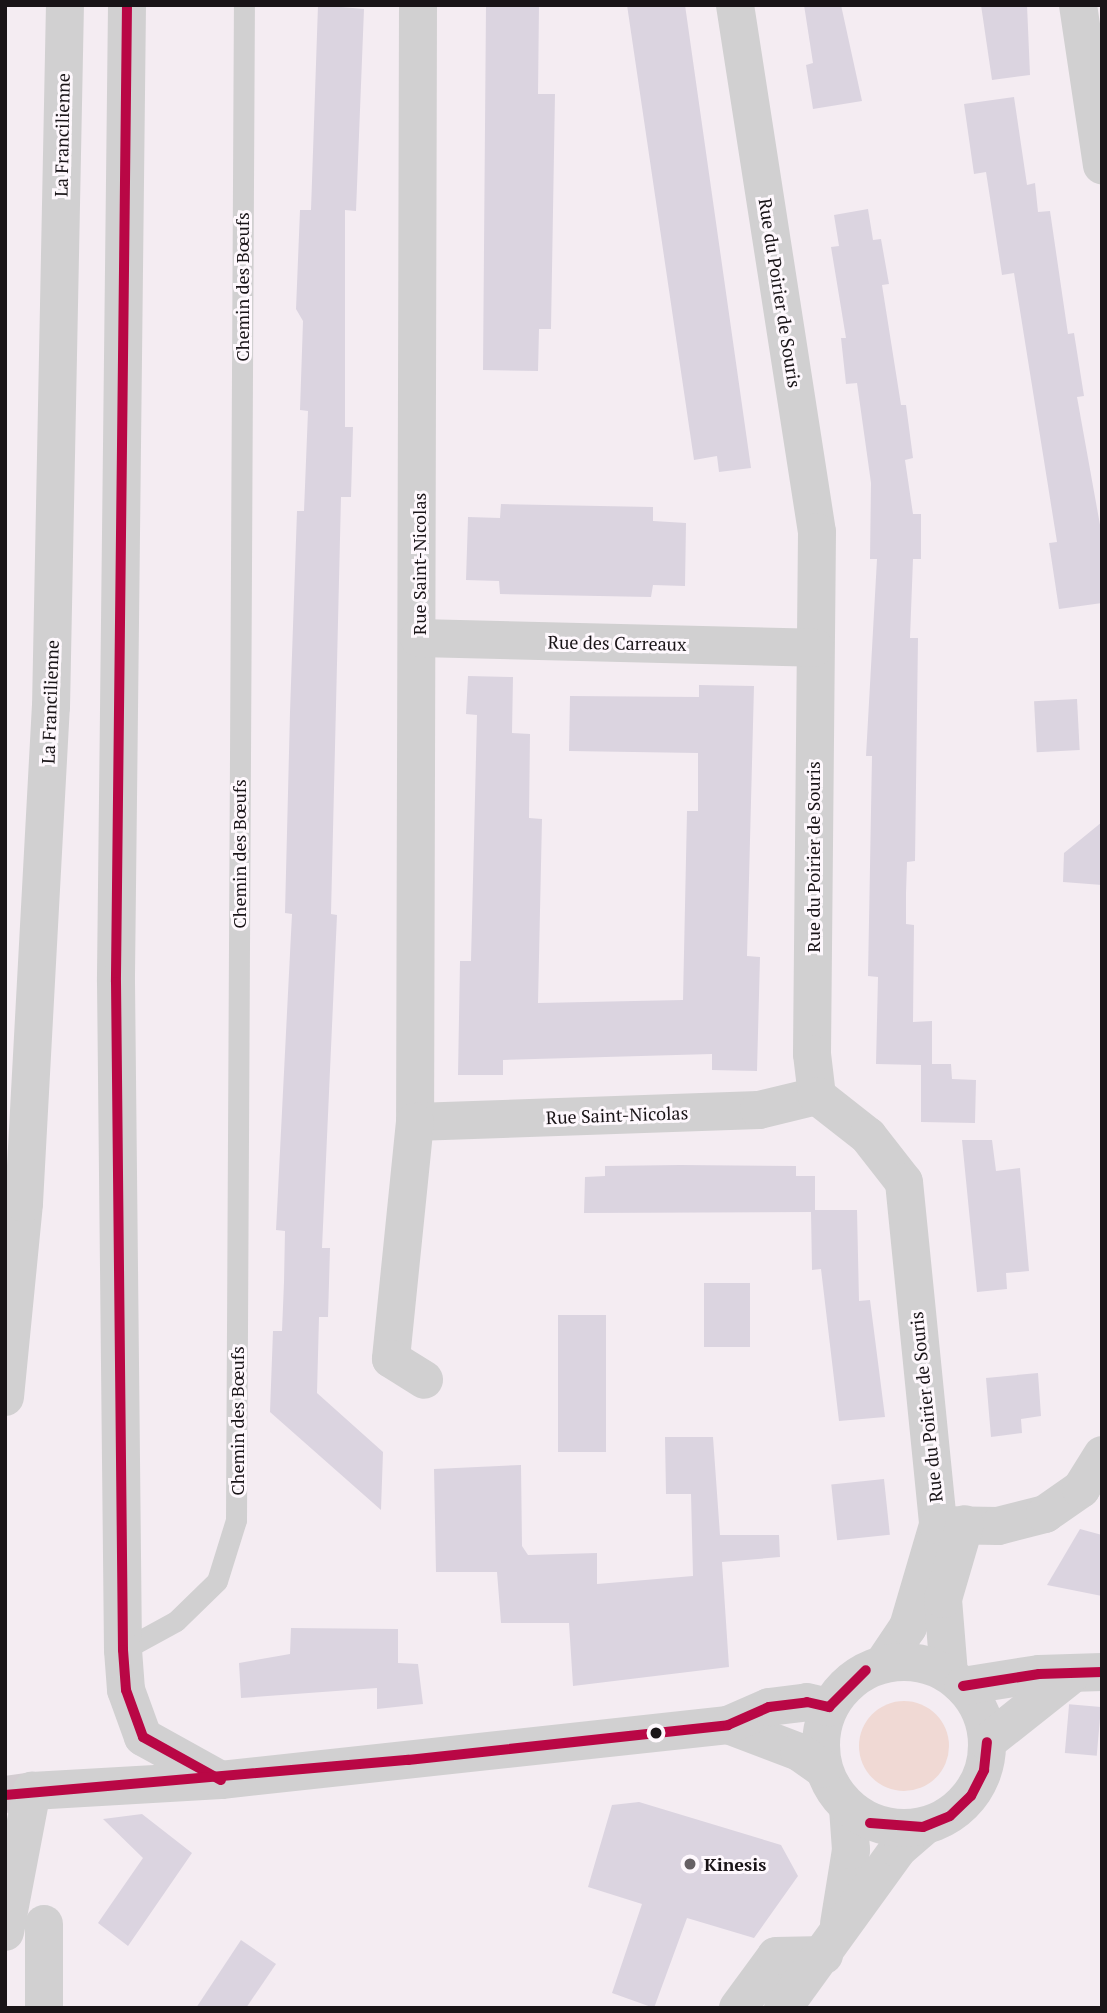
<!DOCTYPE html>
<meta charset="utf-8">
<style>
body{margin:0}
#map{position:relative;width:1107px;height:2013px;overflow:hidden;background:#f4ecf2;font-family:"PT Serif",serif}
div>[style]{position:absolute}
.green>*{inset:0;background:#f0d9d4}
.round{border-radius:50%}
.building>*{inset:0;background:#dbd4e0;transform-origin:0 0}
.primary-tunnel>*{height:38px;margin-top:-19px;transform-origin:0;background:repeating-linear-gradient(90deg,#d3ccd1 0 38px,transparent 0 57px)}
.service>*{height:21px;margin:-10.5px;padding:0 10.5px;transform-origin:10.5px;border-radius:10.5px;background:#d1d0d1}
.minor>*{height:38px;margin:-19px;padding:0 19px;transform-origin:19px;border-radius:19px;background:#d1d0d1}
.tertiary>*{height:38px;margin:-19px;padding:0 19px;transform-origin:19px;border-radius:19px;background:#d1d0d1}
.primary>*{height:38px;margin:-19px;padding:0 19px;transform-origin:19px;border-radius:19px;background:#d1d0d1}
.primary>.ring{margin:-19px;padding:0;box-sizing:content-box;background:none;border:38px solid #d1d0d1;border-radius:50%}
.trunk>*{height:38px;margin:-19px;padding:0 19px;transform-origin:19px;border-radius:19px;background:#d1d0d1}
.bus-1>*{height:10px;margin:-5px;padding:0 5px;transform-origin:5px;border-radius:5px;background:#b90745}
.dots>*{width:19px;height:19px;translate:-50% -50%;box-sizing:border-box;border:4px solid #fef8fd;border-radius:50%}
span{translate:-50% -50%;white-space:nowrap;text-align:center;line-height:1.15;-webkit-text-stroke:6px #fef8fd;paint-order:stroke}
.street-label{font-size:18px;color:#191417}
.poi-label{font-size:18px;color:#191417;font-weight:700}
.left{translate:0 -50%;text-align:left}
.frame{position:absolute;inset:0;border:7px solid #191417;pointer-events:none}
</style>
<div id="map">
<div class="green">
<div class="round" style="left:859px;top:1701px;width:90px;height:90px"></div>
</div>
<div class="building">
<div style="clip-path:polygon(318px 5px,364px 9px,356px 211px,345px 210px,345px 427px,353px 427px,351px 497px,341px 497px,331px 914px,337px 915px,322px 1248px,330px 1248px,329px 1283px,328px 1317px,319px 1317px,317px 1393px,383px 1452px,381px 1510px,270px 1412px,273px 1331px,282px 1331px,284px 1282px,285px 1231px,276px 1230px,292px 914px,285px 913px,290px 712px,297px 511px,304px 511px,308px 411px,300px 410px,303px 321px,296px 309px,300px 210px,311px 210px)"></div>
<div style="clip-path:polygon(486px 5px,539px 5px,538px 94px,555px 94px,551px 329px,539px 329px,538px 371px,483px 370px)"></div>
<div style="clip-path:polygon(627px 5px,685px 5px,751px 468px,719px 472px,717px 456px,694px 460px)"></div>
<div style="clip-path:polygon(804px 5px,841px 5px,862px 101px,813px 109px,806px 65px,813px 63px)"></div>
<div style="clip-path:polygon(981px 5px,1027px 5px,1030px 75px,992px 80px)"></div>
<div style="clip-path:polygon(1014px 97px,1027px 185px,1035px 183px,1038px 212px,1050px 211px,1068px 334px,1074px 333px,1084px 396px,1077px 397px,1102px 536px,1102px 603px,1059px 609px,1049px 543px,1057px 542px,1014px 273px,1002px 275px,986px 172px,974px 174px,964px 104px)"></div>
<div style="clip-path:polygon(868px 209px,873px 240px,881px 239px,889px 284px,882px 285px,901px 405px,906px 405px,913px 458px,905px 460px,913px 514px,921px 514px,921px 559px,913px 559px,910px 638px,918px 638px,915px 861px,907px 862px,906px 893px,906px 924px,914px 925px,913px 1022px,932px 1021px,932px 1064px,951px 1064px,952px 1079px,976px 1080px,975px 1123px,921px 1122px,921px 1065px,876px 1064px,878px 977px,868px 976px,872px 756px,866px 756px,877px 559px,870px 559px,871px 483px,857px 383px,846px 384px,841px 338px,846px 338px,831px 247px,839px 246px,834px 215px)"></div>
<div style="clip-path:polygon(501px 504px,653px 507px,653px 521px,686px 523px,685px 586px,653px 585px,651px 597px,500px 594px,499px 581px,466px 580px,468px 517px,500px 518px)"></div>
<div style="clip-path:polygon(468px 676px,513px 677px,512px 733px,530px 734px,529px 818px,542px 819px,538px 1003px,683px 1000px,687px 811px,698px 811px,698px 753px,569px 751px,570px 696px,699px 697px,699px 685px,754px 686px,747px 956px,760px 957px,757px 1071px,712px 1070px,712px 1054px,503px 1060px,503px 1075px,458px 1075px,460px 961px,471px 961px,477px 715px,466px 714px)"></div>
<div style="left:1077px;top:699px;width:51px;height:43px;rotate:87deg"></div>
<div style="clip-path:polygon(1102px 822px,1102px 885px,1063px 882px,1064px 853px)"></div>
<div style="clip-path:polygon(962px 1140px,992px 1140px,996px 1171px,1020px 1168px,1029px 1271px,1006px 1273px,1007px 1289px,977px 1292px)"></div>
<div style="clip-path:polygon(680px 1165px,796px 1166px,796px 1176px,815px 1176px,815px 1210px,857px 1210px,859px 1301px,870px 1300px,885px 1417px,839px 1421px,821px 1269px,812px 1270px,811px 1212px,584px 1213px,585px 1177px,605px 1176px,605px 1166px)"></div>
<div style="left:704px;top:1283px;width:46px;height:64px"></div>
<div style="left:558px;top:1315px;width:48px;height:137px"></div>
<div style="clip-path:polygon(1038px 1373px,1041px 1416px,1021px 1419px,1022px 1433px,991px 1437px,986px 1378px)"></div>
<div style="clip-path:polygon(665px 1437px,713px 1437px,720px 1535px,779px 1535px,780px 1557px,722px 1562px,729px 1667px,573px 1686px,569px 1623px,501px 1623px,497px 1572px,436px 1572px,434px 1469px,521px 1465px,522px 1546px,528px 1555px,597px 1553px,597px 1584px,693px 1576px,691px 1494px,666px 1494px)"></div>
<div style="left:884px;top:1479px;width:56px;height:53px;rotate:84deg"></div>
<div style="clip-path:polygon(1080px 1529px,1102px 1535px,1102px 1596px,1047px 1585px)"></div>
<div style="clip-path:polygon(291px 1628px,398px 1629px,398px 1663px,418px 1664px,423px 1704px,377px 1709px,377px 1688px,241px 1698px,239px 1663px,290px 1654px)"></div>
<div style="left:1101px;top:1707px;width:49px;height:32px;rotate:95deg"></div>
<div style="clip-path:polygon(639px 1802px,781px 1845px,798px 1876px,754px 1938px,687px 1918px,654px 2008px,612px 1993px,642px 1904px,588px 1887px,612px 1805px)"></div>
<div style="clip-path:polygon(142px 1814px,192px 1853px,128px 1946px,98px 1923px,143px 1858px,103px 1819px)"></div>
<div style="clip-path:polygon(241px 1940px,276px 1964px,246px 2008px,196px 2008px)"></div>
</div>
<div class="primary-tunnel">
<div style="left:5px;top:1795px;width:27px;rotate:-8deg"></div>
</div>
<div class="service">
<div style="left:123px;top:1650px;width:60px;rotate:-28.7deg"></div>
<div style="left:176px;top:1621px;width:57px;rotate:-44.3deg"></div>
<div style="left:217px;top:1581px;width:64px;rotate:-72.7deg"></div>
<div style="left:236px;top:1520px;width:1515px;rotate:-89.7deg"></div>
</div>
<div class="minor">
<div style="left:418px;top:5px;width:1117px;rotate:90.15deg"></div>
<div style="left:415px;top:1122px;width:344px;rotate:-2deg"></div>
<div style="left:759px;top:1110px;width:60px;rotate:-13.6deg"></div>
<div style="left:735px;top:5px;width:533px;rotate:81.16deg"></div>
<div style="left:817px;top:532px;width:522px;rotate:90.55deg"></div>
<div style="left:812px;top:1054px;width:42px;rotate:83.2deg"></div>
<div style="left:817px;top:1096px;width:65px;rotate:38.1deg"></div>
<div style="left:868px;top:1136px;width:58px;rotate:52deg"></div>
<div style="left:904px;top:1182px;width:345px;rotate:84.3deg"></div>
<div style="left:1078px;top:5px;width:162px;rotate:81.5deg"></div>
<div style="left:419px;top:638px;width:396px;rotate:1.4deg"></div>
<div style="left:415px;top:1122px;width:238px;rotate:95.8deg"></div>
<div style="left:391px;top:1359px;width:39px;rotate:32deg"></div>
<div style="left:44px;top:1924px;width:84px;rotate:90deg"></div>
<div style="left:839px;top:1924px;width:75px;rotate:-80.8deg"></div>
<div style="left:851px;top:1850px;width:42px;rotate:-94.1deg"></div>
<div style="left:738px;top:2008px;width:64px;rotate:-53.8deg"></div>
<div style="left:776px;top:1956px;width:48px;rotate:-1.2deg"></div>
<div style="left:783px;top:2008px;width:196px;rotate:-54.1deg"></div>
<div style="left:898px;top:1849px;width:33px;rotate:-41deg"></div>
</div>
<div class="tertiary">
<div style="left:883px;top:1664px;width:45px;rotate:-56deg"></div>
<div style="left:908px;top:1627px;width:106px;rotate:-73.6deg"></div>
<div style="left:938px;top:1525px;width:60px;rotate:1deg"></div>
<div style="left:998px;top:1526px;width:49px;rotate:-14.3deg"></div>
<div style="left:1045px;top:1514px;width:44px;rotate:-34.8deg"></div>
<div style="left:1081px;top:1489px;width:40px;rotate:-58deg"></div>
<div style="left:949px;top:1674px;width:75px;rotate:-94.6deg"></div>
<div style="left:943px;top:1599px;width:78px;rotate:-73.7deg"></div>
</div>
<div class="primary">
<div class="ring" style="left:821px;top:1662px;width:128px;height:128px"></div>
<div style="left:963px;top:1686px;width:77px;rotate:-9deg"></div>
<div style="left:1039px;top:1674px;width:63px;rotate:-1.8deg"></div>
<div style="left:728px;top:1725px;width:76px;rotate:20.8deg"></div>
<div style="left:799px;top:1752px;width:29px;rotate:35deg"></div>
<div style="left:987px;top:1742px;width:106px;rotate:-38.5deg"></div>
<div style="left:32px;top:1791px;width:189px;rotate:-3.3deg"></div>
<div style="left:221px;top:1780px;width:510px;rotate:-6.19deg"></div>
<div style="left:728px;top:1725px;width:45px;rotate:-23.7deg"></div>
<div style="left:769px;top:1707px;width:38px;rotate:-7deg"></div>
<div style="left:807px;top:1702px;width:23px;rotate:13deg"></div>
</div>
<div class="trunk">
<div style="left:127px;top:5px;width:977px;rotate:90.65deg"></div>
<div style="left:116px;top:982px;width:668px;rotate:89.4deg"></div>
<div style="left:123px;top:1650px;width:40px;rotate:85.7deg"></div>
<div style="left:126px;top:1690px;width:50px;rotate:70.1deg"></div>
<div style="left:143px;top:1737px;width:89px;rotate:28.9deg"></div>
<div style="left:5px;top:1397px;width:195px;rotate:-84.4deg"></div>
<div style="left:24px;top:1203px;width:497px;rotate:-86.9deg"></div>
<div style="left:51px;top:707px;width:702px;rotate:-88.86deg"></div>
<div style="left:5px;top:1932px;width:144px;rotate:-79.2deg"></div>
</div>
<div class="bus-1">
<div style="left:127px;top:5px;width:977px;rotate:90.65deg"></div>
<div style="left:116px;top:982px;width:668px;rotate:89.4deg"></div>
<div style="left:123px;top:1650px;width:40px;rotate:85.7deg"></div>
<div style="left:126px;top:1690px;width:50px;rotate:70.1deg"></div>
<div style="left:143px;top:1737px;width:89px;rotate:28.9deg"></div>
<div style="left:963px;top:1686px;width:77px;rotate:-9deg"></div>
<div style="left:1039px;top:1674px;width:63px;rotate:-1.8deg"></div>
<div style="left:829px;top:1707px;width:52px;rotate:-45deg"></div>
<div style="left:5px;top:1795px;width:405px;rotate:-5deg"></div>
<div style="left:408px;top:1760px;width:322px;rotate:-6.2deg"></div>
<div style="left:728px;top:1725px;width:45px;rotate:-23.7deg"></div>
<div style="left:769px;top:1707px;width:38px;rotate:-7deg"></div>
<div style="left:807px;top:1702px;width:23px;rotate:13deg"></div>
<div style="left:870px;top:1823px;width:53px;rotate:4.3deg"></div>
<div style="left:923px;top:1827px;width:29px;rotate:-22deg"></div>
<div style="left:950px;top:1816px;width:29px;rotate:-44deg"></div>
<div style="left:971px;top:1796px;width:29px;rotate:-63deg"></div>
<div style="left:984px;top:1770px;width:28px;rotate:-84deg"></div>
</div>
<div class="dots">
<div style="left:656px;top:1733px;background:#191417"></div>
<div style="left:690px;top:1864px;background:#666064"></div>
</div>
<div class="street-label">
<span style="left:62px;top:135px;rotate:-89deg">La Francilienne</span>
<span style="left:242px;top:287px;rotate:-90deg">Chemin des Bœufs</span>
<span style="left:780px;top:293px;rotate:81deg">Rue du Poirier de Souris</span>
<span style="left:419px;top:564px;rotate:-90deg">Rue Saint-Nicolas</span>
<span style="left:617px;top:643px;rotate:1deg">Rue des Carreaux</span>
<span style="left:50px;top:702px;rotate:-88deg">La Francilienne</span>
<span style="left:239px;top:854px;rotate:-90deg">Chemin des Bœufs</span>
<span style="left:813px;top:857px;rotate:-90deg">Rue du Poirier de Souris</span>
<span style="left:617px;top:1115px;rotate:-2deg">Rue Saint-Nicolas</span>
<span style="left:926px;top:1407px;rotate:-96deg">Rue du Poirier de Souris</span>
<span style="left:237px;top:1421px;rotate:-90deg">Chemin des Bœufs</span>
</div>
<div class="poi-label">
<span class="left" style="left:704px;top:1864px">Kinesis</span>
</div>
<div class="frame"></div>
</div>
